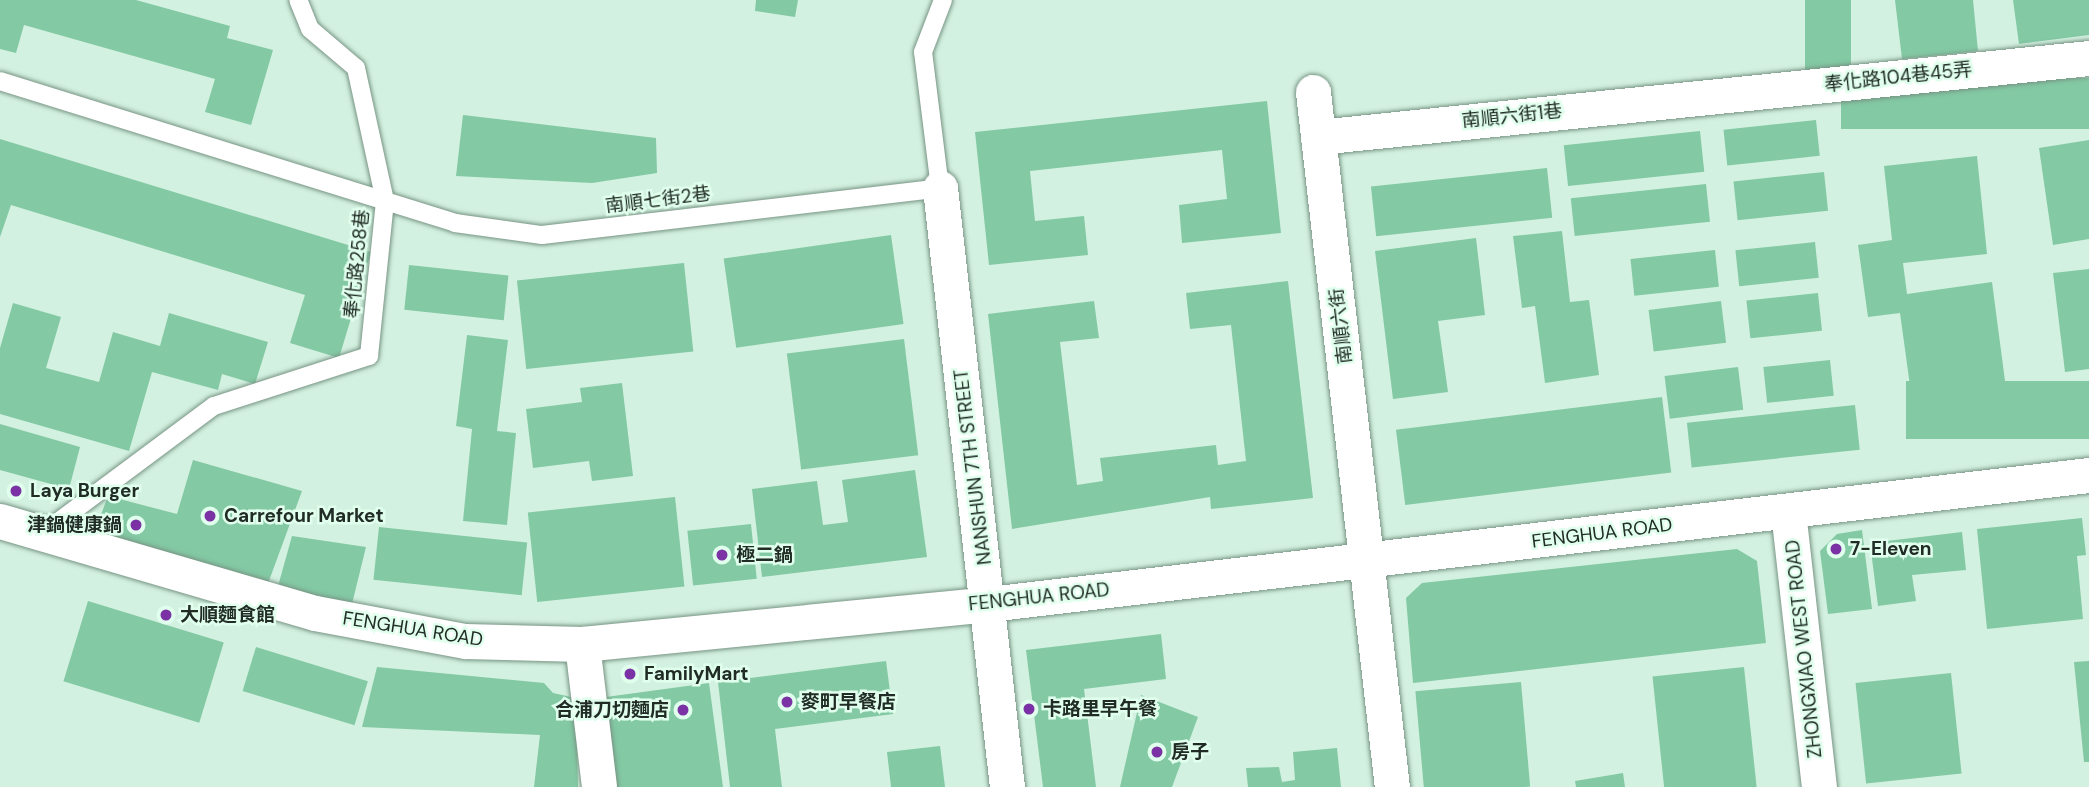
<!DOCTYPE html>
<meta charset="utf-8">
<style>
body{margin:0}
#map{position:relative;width:2089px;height:787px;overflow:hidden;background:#d3f1e0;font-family:"DM Sans","Noto Sans TC",sans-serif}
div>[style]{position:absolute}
.building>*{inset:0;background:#83c9a4;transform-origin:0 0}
.roads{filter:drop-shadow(0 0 2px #789484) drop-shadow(0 0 2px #789484)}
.service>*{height:18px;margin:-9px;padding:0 9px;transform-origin:9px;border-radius:9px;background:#fff}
.minor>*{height:35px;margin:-17.5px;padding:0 17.5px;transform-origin:17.5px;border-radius:17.5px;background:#fff}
.dots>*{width:19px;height:19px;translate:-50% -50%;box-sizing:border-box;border:4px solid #e0ffed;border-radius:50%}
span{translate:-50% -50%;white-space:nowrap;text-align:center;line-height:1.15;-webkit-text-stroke:5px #e0ffed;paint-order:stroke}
.street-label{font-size:19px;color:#202c25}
.poi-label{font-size:19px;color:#202c25;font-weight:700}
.left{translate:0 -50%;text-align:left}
.right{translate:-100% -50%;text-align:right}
</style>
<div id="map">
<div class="building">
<div style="clip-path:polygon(0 0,136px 0,230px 26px,227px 38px,273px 50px,251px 125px,205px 112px,215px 79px,24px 25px,16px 53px,0 49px)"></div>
<div style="clip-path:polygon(756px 0,798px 0,795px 17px,755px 11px)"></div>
<div style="left:1805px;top:0;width:46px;height:72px"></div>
<div style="clip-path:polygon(1895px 0,1973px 0,1978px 51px,1902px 59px)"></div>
<div style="clip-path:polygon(2013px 0,2089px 0,2089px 35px,2019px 44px)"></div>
<div style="left:2089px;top:78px;width:51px;height:248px;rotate:90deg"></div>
<div style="clip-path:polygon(1267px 101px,1281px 233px,1182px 243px,1179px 205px,1227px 199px,1222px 150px,1030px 171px,1035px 221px,1084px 216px,1088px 255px,989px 265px,975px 132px)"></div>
<div style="clip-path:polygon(463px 115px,656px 138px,657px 173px,592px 183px,456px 176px)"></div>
<div style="left:1816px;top:120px;width:36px;height:93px;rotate:84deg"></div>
<div style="left:1700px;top:131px;width:41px;height:137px;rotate:84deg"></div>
<div style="clip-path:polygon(0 139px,371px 252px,339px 358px,290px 343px,305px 295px,11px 205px,0 237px)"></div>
<div style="clip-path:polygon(2089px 140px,2089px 239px,2053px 245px,2039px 148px)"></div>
<div style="clip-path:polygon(1977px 156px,1987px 254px,1903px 263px,1907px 294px,1992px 282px,2005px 381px,1911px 393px,1900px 313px,1868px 317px,1858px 245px,1892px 240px,1884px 166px)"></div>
<div style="left:1547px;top:168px;width:50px;height:177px;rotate:84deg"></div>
<div style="left:1824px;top:172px;width:39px;height:91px;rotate:84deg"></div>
<div style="left:1706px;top:184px;width:38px;height:136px;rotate:84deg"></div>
<div style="clip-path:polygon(1562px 231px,1570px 302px,1589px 300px,1599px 375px,1545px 383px,1535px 306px,1522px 308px,1513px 236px)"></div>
<div style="left:891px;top:235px;width:90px;height:169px;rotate:82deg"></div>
<div style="clip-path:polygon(1476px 238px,1485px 315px,1438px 321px,1448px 392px,1393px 399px,1375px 251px)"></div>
<div style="left:1815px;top:242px;width:36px;height:80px;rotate:84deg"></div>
<div style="left:1715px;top:250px;width:37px;height:85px;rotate:84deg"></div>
<div style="left:684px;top:263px;width:89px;height:168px;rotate:84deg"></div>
<div style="left:409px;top:265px;width:100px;height:45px;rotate:6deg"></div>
<div style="clip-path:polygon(2089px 269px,2089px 369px,2065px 372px,2053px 273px)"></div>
<div style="clip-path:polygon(1288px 281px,1313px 498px,1211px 509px,1210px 497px,1012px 529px,988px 314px,1094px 301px,1099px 338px,1060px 342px,1077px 485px,1103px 481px,1100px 458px,1216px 445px,1218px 465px,1246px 461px,1231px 325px,1190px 329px,1186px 293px)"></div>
<div style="left:1818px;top:293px;width:38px;height:72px;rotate:84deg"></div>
<div style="left:1721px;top:301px;width:42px;height:73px;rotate:83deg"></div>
<div style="clip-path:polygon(13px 303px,61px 317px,46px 368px,99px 382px,113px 332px,160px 346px,169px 313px,268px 342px,255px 384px,222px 374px,218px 390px,152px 372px,129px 451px,0 414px,0 348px)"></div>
<div style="clip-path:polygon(467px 335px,508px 340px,497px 431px,516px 433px,507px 525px,463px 521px,472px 429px,456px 426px)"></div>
<div style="left:904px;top:339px;width:117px;height:118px;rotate:83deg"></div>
<div style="left:1830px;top:360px;width:36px;height:67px;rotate:84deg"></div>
<div style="left:1738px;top:367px;width:43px;height:74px;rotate:83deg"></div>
<div style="left:2089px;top:381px;width:58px;height:183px;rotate:90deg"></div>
<div style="clip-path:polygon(622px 383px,633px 476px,592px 481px,589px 461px,533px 468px,526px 409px,582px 402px,580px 388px)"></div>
<div style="left:1662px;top:397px;width:76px;height:268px;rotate:83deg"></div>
<div style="left:1855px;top:405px;width:45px;height:169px;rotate:84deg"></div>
<div style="clip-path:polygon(0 424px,80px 447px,69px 489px,0 470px)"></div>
<div style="clip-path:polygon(193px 460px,302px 491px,266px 589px,93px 536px,108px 496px,177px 514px)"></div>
<div style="clip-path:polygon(915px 470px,927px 557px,762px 577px,752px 489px,817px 481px,823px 525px,848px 522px,842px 480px)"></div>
<div style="left:675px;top:497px;width:90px;height:148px;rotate:84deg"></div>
<div style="clip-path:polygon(2082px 518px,2086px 555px,2077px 556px,2083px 619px,1987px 629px,1977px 529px)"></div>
<div style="left:751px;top:524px;width:55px;height:64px;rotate:84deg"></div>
<div style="left:379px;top:527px;width:149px;height:53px;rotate:6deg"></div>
<div style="clip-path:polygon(1862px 530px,1872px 609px,1828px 614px,1820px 551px,1837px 534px)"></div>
<div style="clip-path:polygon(1962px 532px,1966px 570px,1912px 575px,1916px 601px,1878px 606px,1870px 543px)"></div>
<div style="clip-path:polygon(292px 536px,366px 547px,350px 612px,275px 597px)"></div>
<div style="clip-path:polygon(1737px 549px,1757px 561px,1766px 643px,1413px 683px,1406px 598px,1422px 583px)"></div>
<div style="left:88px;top:601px;width:142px;height:84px;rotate:17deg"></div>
<div style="clip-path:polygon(1161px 634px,1166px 679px,1084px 689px,1096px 787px,1043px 787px,1026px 650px)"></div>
<div style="left:256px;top:647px;width:117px;height:46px;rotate:17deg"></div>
<div style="clip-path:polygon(886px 661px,893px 714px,775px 729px,782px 787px,730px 787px,718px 682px)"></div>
<div style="clip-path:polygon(2089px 661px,2089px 762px,2084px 762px,2074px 662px)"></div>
<div style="clip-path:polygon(377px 667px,544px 683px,553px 693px,576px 698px,578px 787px,534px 787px,540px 735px,362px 727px)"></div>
<div style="left:1744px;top:667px;width:121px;height:92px;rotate:84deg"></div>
<div style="left:1951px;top:673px;width:101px;height:96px;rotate:84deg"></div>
<div style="left:1521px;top:682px;width:105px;height:106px;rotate:85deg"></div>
<div style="clip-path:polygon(709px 683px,723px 787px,617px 787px,606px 697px)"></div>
<div style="clip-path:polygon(1141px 695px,1198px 717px,1172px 787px,1120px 787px)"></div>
<div style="clip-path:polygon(940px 746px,945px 787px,891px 787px,887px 752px)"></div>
<div style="clip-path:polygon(1337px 748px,1341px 787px,1248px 787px,1246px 768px,1279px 767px,1282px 782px,1295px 780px,1293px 752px)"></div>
<div style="clip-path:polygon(1623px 773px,1625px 787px,1576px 787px,1575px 781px)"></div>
</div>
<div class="roads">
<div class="service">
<div style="left:0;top:81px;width:477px;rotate:17.3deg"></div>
<div style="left:455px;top:223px;width:88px;rotate:7.9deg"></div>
<div style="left:542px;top:235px;width:401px;rotate:-6.7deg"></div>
<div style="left:940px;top:188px;width:137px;rotate:-97.1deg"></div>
<div style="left:923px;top:52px;width:56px;rotate:-69deg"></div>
<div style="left:42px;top:534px;width:214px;rotate:-36.7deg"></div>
<div style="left:214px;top:406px;width:163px;rotate:-17.9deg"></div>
<div style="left:369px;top:356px;width:156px;rotate:-84.1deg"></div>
<div style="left:385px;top:201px;width:136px;rotate:-102.3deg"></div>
<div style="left:356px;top:68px;width:60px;rotate:-139.7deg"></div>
<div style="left:310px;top:29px;width:31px;rotate:-112deg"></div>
</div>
<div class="minor">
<div style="left:1313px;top:92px;width:699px;rotate:83.52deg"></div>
<div style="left:1318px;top:137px;width:775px;rotate:-5.85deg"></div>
<div style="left:940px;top:188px;width:603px;rotate:83.62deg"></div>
<div style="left:1788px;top:511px;width:278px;rotate:83.6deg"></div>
<div style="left:0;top:521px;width:328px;rotate:16.3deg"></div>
<div style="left:315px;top:613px;width:153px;rotate:10.6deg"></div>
<div style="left:465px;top:641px;width:117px;rotate:1.5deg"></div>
<div style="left:582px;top:644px;width:409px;rotate:-5.6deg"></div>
<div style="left:989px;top:604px;width:1108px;rotate:-6.69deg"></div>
<div style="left:582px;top:644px;width:144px;rotate:83.2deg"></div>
</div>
</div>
<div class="dots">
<div style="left:16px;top:491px;background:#7a32a5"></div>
<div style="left:210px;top:516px;background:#7a32a5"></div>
<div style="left:136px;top:525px;background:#7a32a5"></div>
<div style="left:1836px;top:549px;background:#7a32a5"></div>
<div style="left:722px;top:555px;background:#7a32a5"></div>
<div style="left:166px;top:615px;background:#7a32a5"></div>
<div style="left:630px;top:674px;background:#7a32a5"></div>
<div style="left:787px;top:702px;background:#7a32a5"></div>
<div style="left:1029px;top:709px;background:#7a32a5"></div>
<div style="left:683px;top:710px;background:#7a32a5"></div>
<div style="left:1157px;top:752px;background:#7a32a5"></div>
</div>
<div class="street-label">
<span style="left:1898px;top:77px;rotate:-6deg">奉化路104巷45弄</span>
<span style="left:1512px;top:116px;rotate:-6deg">南順六街1巷</span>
<span style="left:658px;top:200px;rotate:-7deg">南順七街2巷</span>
<span style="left:357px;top:264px;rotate:-84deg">奉化路258巷</span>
<span style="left:1341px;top:326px;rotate:-97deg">南順六街</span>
<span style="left:973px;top:467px;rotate:-97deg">NANSHUN 7TH STREET</span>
<span style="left:1602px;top:533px;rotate:-7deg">FENGHUA ROAD</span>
<span style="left:1039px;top:597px;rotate:-6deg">FENGHUA ROAD</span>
<span style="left:413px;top:629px;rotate:9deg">FENGHUA ROAD</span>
<span style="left:1804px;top:649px;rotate:-96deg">ZHONGXIAO WEST ROAD</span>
</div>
<div class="poi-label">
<span class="left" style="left:30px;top:491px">Laya Burger</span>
<span class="left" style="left:224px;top:516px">Carrefour Market</span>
<span class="right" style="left:122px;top:525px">津鍋健康鍋</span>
<span class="left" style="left:1850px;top:549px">7-Eleven</span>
<span class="left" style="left:736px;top:555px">極二鍋</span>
<span class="left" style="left:180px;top:615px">大順麵食館</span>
<span class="left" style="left:644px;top:674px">FamilyMart</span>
<span class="left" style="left:801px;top:702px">麥町早餐店</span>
<span class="left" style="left:1043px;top:709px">卡路里早午餐</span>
<span class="right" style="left:669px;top:710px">合浦刀切麵店</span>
<span class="left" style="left:1171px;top:752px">房子</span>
</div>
</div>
